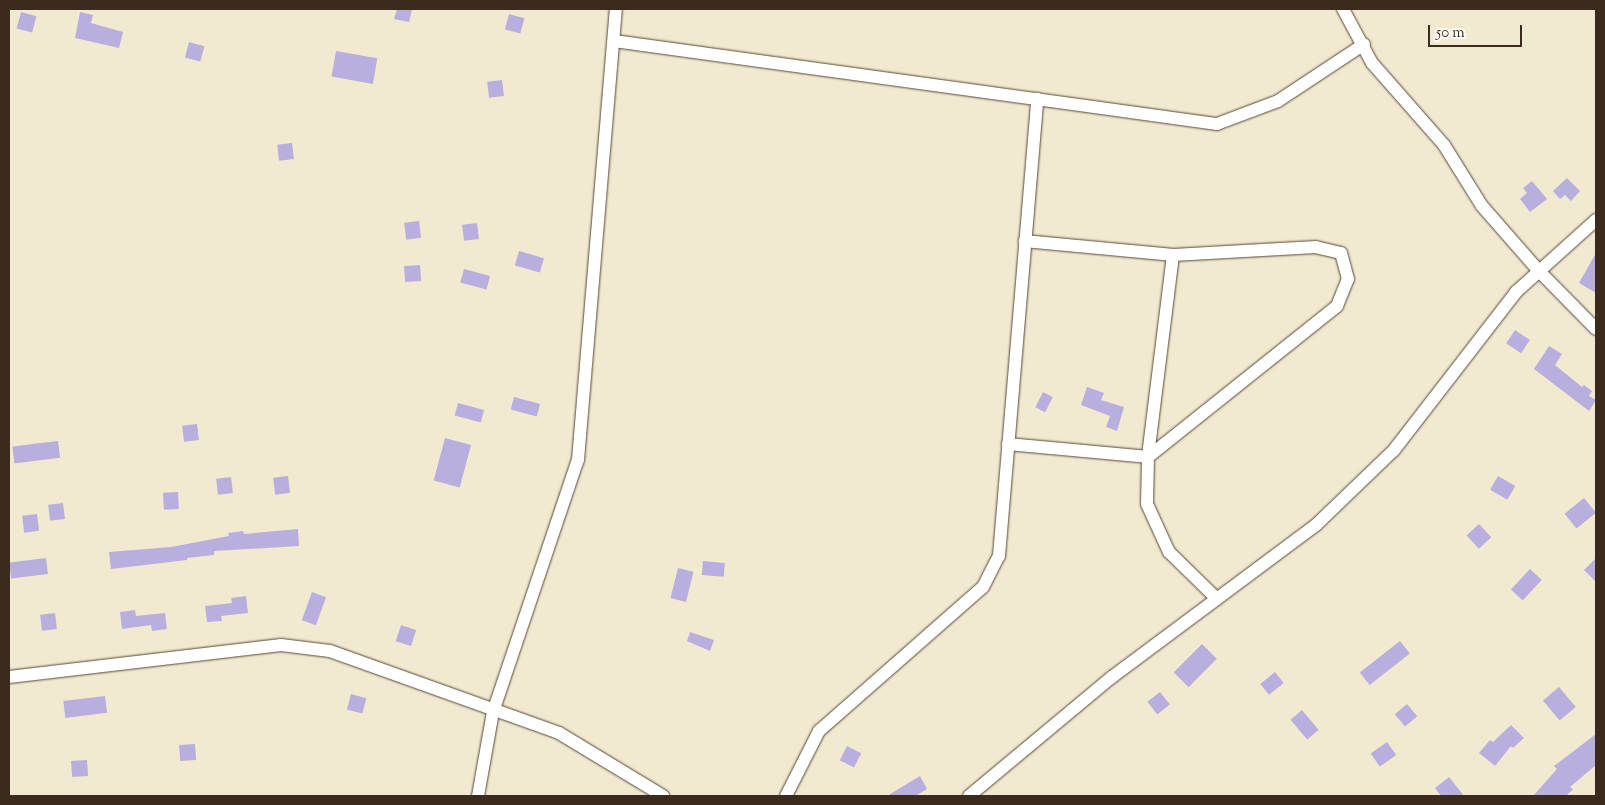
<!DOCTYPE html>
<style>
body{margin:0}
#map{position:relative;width:1605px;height:805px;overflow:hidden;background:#f1ead1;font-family:"Sorts Mill Goudy",serif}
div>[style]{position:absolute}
.building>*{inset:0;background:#b8afdf;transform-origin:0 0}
.roads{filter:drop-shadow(0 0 1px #564739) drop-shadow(0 0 1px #564739)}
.minor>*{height:12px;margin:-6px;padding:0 6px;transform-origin:6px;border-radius:6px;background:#fff}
span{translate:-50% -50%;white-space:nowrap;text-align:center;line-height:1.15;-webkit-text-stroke:5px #fdfcf7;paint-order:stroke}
.frame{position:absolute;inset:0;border:10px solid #3b2a1e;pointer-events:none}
.scale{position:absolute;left:1428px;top:25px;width:94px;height:22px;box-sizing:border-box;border:2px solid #3b2a1e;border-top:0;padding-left:6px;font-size:15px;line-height:18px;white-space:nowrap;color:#3b2a1e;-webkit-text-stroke:4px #fdfcf7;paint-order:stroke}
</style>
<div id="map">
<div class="building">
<div style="clip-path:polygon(397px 9px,412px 9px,409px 22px,394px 19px)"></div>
<div style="left:21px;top:12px;width:16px;height:17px;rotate:15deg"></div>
<div style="clip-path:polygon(80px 12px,93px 15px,91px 23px,123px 32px,119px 48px,75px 38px)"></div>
<div style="left:509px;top:14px;width:16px;height:16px;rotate:15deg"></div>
<div style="left:189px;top:42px;width:16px;height:16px;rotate:15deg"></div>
<div style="left:336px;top:51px;width:42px;height:26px;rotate:10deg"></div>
<div style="left:502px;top:80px;width:16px;height:15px;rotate:83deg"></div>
<div style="left:292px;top:143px;width:16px;height:15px;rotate:83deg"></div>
<div style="clip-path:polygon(1567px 178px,1580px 191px,1571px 201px,1565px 195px,1560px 199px,1553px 191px)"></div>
<div style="clip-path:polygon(1532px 181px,1547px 199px,1530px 212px,1520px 199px,1527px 193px,1523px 188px)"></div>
<div style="left:419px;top:221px;width:17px;height:15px;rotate:83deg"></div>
<div style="left:477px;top:223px;width:16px;height:15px;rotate:83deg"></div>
<div style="left:519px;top:251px;width:26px;height:15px;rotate:16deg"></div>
<div style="clip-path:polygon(1596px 253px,1596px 293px,1579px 283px)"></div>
<div style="left:420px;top:265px;width:16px;height:16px;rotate:86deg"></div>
<div style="left:464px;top:269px;width:27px;height:14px;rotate:15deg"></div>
<div style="left:1515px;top:330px;width:18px;height:16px;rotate:34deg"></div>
<div style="clip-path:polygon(1549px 346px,1562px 354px,1555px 365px,1582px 387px,1584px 385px,1592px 391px,1589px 396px,1596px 400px,1589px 411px,1534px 369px)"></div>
<div style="clip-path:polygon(1087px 387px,1104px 393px,1101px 400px,1124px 407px,1117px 431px,1106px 427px,1110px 416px,1081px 405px)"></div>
<div style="left:1043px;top:392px;width:11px;height:17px;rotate:27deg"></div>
<div style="left:514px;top:397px;width:27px;height:13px;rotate:15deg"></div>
<div style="left:458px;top:403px;width:27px;height:13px;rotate:15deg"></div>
<div style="left:197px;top:424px;width:16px;height:15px;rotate:83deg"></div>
<div style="left:445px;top:438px;width:27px;height:44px;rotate:15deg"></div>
<div style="left:58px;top:441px;width:17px;height:46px;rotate:83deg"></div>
<div style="left:288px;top:476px;width:17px;height:15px;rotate:83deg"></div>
<div style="left:1498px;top:476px;width:20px;height:16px;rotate:30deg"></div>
<div style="left:231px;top:477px;width:16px;height:15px;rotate:83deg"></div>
<div style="left:178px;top:492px;width:17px;height:15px;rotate:87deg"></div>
<div style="left:1584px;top:498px;width:19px;height:25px;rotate:51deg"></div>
<div style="left:63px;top:503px;width:16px;height:15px;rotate:83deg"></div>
<div style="left:37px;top:514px;width:17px;height:15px;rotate:83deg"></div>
<div style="left:1479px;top:524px;width:18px;height:17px;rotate:47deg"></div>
<div style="clip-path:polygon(298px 529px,299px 546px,214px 551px,214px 555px,187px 558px,187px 560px,111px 569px,109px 552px,171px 547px,229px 536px,228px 533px,243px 531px,244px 534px)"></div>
<div style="left:46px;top:558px;width:16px;height:37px;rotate:83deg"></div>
<div style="clip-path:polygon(1596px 558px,1596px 582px,1584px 570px)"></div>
<div style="left:703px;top:561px;width:22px;height:14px;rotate:5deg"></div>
<div style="left:678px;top:568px;width:16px;height:31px;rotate:14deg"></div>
<div style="left:1530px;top:569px;width:16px;height:28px;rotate:43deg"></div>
<div style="left:312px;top:592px;width:15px;height:30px;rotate:20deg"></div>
<div style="clip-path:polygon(246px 596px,248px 613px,221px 616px,222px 621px,207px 622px,205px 606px,232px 603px,231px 598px)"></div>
<div style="clip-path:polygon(135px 610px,136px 616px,165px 613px,167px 629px,152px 631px,151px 625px,122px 629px,120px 612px)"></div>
<div style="left:55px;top:613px;width:16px;height:15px;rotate:83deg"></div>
<div style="left:401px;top:625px;width:16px;height:17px;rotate:18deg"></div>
<div style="clip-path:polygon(690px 632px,714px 640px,710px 651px,687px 641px)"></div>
<div style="left:1400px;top:641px;width:16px;height:51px;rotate:52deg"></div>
<div style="left:1202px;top:644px;width:21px;height:40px;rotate:45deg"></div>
<div style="left:1275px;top:672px;width:14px;height:19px;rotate:51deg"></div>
<div style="left:1559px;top:687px;width:26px;height:21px;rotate:50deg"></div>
<div style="left:1160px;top:692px;width:16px;height:16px;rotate:52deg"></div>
<div style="left:351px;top:694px;width:16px;height:16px;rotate:15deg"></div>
<div style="left:105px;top:696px;width:17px;height:42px;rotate:83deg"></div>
<div style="left:1407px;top:704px;width:16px;height:16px;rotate:50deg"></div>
<div style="left:1302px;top:710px;width:26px;height:15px;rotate:50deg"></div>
<div style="clip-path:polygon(1511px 725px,1524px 738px,1513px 748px,1511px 746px,1495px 766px,1479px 753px,1490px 740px,1493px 742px)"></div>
<div style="clip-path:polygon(1596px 734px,1596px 765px,1570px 787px,1573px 789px,1566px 796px,1533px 796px,1557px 769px,1554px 766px)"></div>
<div style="left:1387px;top:742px;width:16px;height:20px;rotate:55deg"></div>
<div style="left:195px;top:744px;width:16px;height:16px;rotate:86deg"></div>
<div style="left:847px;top:746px;width:16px;height:16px;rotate:27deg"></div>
<div style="left:87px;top:760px;width:16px;height:16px;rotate:86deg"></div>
<div style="clip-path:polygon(920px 776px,927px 789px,915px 796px,887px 796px)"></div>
<div style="clip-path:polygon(1449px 777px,1464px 796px,1441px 796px,1435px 788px)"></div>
</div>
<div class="roads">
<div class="minor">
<div style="left:1343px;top:9px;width:61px;rotate:61.8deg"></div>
<div style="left:1372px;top:63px;width:109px;rotate:48.7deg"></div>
<div style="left:1444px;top:145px;width:72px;rotate:58.1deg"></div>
<div style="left:1482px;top:206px;width:86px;rotate:48.8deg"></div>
<div style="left:1539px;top:271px;width:81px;rotate:45.5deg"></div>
<div style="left:614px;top:41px;width:609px;rotate:7.84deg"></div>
<div style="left:1217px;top:124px;width:65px;rotate:-20.7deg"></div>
<div style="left:1278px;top:101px;width:103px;rotate:-33.5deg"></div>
<div style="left:1173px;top:255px;width:204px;rotate:97.1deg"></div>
<div style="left:1148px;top:457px;width:47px;rotate:91.2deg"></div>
<div style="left:1147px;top:504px;width:53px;rotate:65.4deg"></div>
<div style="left:1169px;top:552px;width:67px;rotate:44.4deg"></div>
<div style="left:1008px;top:444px;width:141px;rotate:5.3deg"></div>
<div style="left:1148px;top:457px;width:242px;rotate:-38.6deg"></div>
<div style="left:1337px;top:306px;width:29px;rotate:-68deg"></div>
<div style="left:1348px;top:279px;width:27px;rotate:-105deg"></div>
<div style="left:1341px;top:253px;width:26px;rotate:-167deg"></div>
<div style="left:1316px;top:247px;width:143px;rotate:176.8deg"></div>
<div style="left:1173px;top:255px;width:149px;rotate:-174.6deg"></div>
<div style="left:9px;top:677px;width:274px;rotate:-6.7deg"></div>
<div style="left:281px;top:645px;width:49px;rotate:7deg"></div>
<div style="left:330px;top:651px;width:243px;rotate:19.7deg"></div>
<div style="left:559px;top:733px;width:122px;rotate:31.2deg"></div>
<div style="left:478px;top:796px;width:85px;rotate:-79.9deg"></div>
<div style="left:493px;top:712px;width:266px;rotate:-71.4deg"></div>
<div style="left:578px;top:460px;width:453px;rotate:-85.2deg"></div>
<div style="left:786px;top:796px;width:73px;rotate:-63.1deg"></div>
<div style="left:819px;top:731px;width:218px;rotate:-41.3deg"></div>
<div style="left:983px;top:587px;width:35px;rotate:-63deg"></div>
<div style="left:999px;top:556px;width:459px;rotate:-85.2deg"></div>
<div style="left:969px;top:796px;width:186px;rotate:-39.8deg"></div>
<div style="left:1112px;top:677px;width:254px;rotate:-36.7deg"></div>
<div style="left:1316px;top:525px;width:108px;rotate:-43.9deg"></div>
<div style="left:1394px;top:450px;width:200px;rotate:-52.3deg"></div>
<div style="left:1516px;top:292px;width:108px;rotate:-42deg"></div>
</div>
</div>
<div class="frame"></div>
<div class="scale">50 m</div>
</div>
